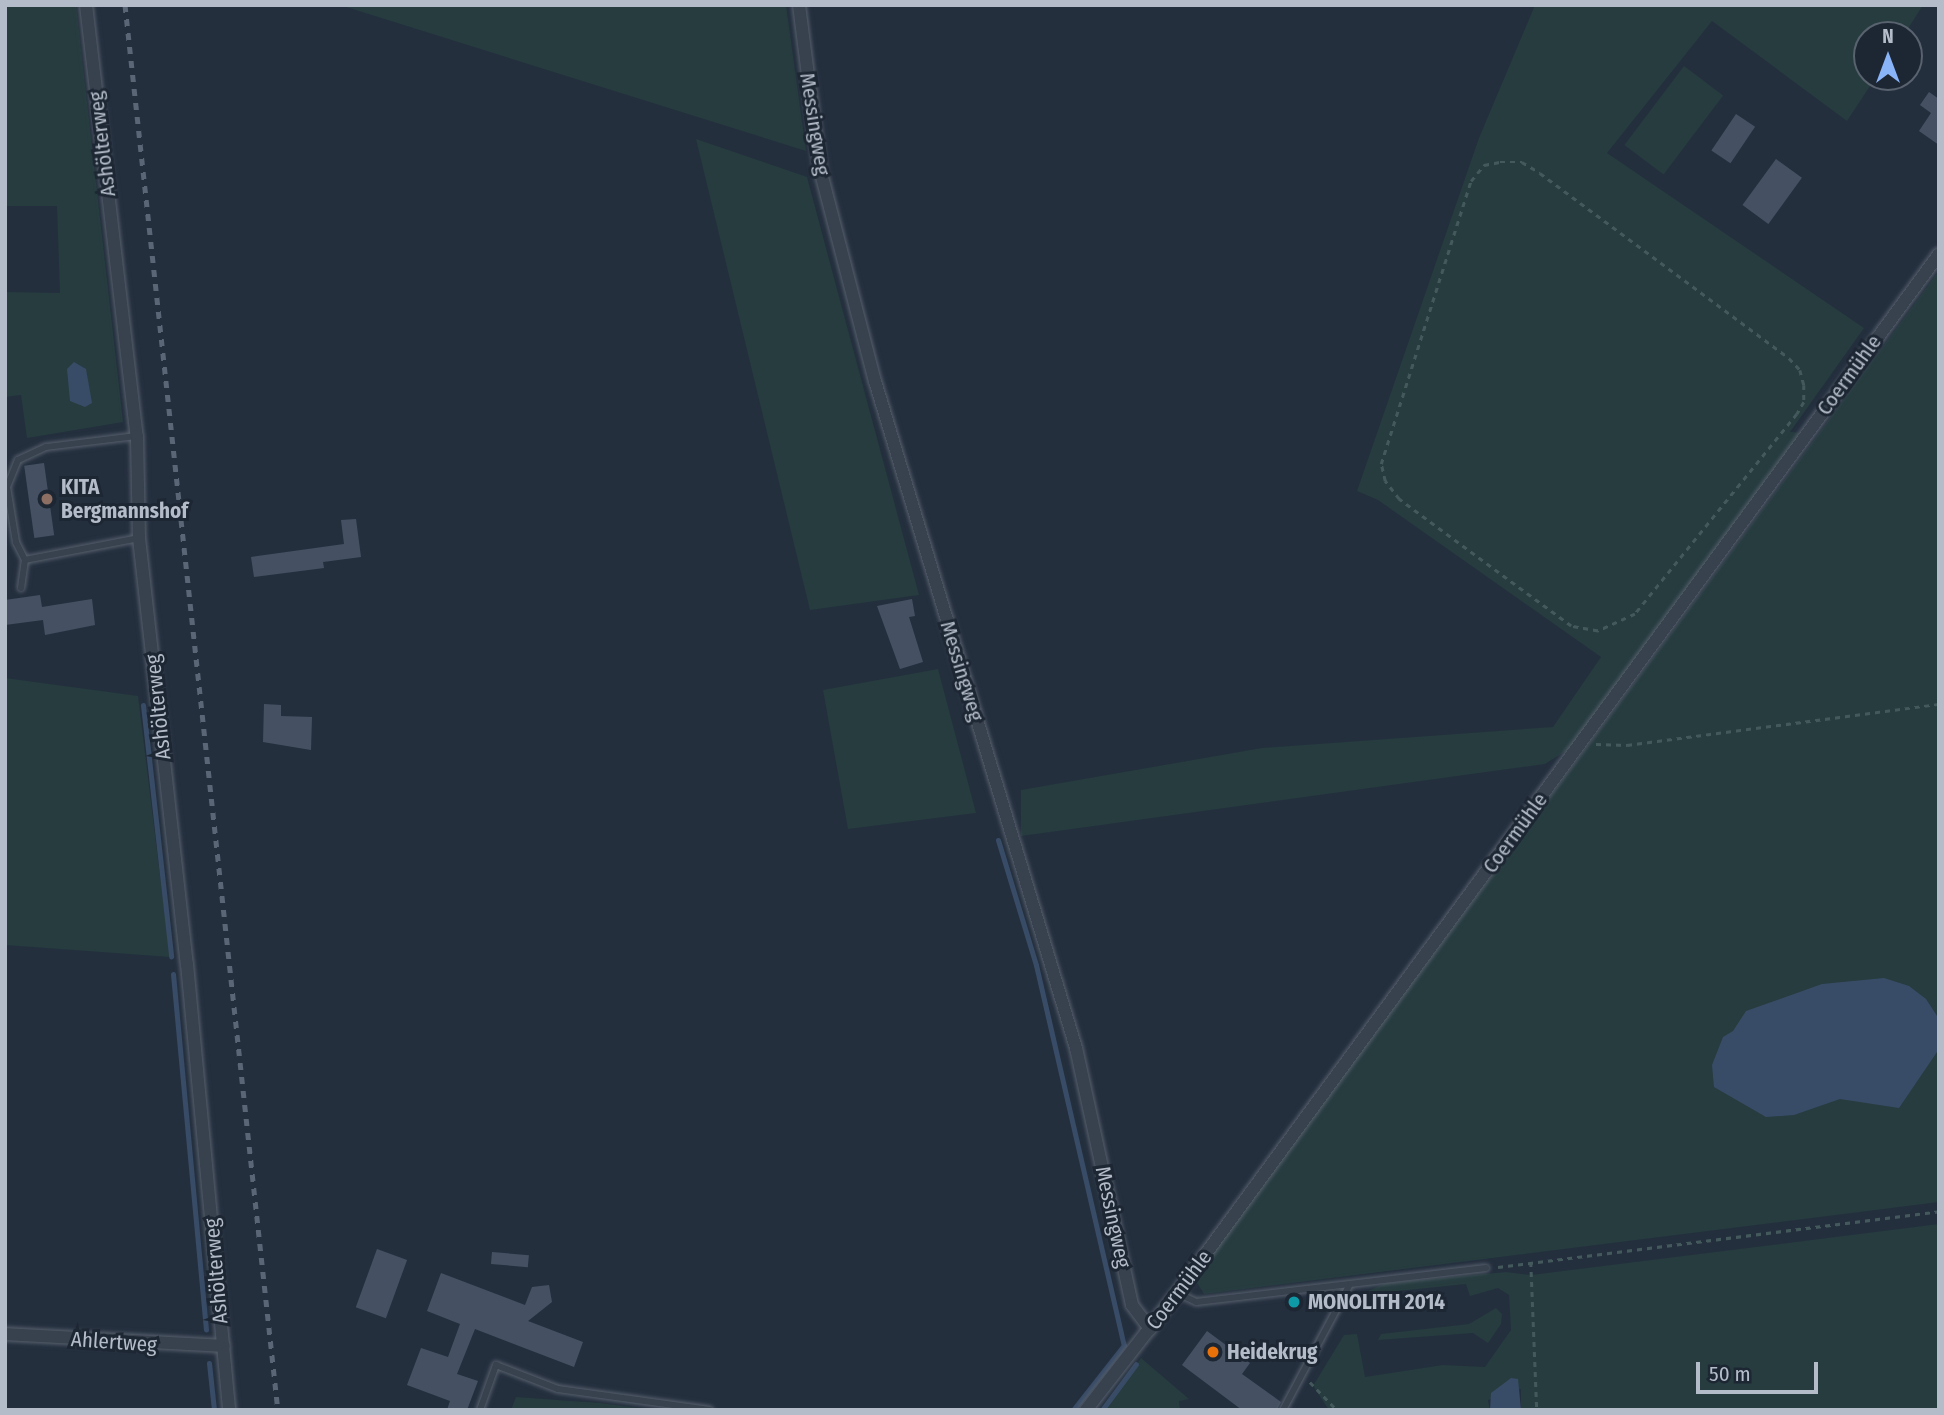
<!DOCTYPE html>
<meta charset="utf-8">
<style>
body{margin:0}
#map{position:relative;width:1944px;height:1415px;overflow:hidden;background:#242f3e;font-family:"Fira Sans Condensed",sans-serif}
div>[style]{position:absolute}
.green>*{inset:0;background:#263c3f;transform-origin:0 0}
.water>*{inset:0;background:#394c67}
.stream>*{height:5px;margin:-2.5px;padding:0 2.5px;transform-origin:2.5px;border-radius:2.5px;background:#394c67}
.building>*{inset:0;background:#455162;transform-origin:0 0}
.path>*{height:2.5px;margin-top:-1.25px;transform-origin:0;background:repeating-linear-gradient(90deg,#44595c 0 5px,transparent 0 10px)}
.roads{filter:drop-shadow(0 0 2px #565f6c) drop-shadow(0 0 2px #565f6c)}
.lane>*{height:6px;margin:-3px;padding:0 3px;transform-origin:3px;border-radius:3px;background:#38414e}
.street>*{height:12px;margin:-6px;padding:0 6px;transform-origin:6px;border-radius:6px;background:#38414e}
.rail>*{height:5px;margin-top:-2.5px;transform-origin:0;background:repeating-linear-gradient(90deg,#5a6575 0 7px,transparent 0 14px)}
.dots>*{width:19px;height:19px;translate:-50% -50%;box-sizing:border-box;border:4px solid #1d2633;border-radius:50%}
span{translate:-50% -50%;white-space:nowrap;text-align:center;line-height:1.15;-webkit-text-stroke:6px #1d2633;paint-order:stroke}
.street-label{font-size:21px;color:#b4bcc9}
.poi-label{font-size:21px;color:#b4bcc9;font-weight:700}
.left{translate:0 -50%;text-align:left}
.frame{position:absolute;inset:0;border:7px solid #b4bcc9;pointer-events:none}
.north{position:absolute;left:1853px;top:21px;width:70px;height:70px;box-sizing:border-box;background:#1d2633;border:2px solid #59626f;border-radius:50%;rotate:0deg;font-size:19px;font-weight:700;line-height:28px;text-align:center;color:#b4bcc9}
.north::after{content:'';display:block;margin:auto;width:24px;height:32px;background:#8ab4f8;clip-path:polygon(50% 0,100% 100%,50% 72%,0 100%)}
.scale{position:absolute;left:1696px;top:1362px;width:122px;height:32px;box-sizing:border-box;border:4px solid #b4bcc9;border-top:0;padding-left:9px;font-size:21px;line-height:24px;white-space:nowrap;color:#b4bcc9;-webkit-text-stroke:5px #1d2633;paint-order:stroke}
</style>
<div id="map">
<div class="green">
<div style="clip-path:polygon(5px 5px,76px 5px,123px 422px,27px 438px,21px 395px,5px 397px,5px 292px,60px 293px,57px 206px,5px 206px)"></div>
<div style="clip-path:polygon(340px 5px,786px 5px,806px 151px)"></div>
<div style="clip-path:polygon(1535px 5px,1923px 5px,1904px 35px,1867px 35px,1867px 77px,1876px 77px,1847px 121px,1712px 21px,1607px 153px,1864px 328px,1790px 432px,1806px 433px,1582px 741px,1545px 764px,1021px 836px,1021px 790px,1262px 748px,1553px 727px,1601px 657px,1378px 500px,1357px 491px,1479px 138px)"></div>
<div style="left:1684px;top:66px;width:49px;height:99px;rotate:37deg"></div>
<div style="clip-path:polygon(696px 139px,807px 177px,919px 595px,810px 610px)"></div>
<div style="clip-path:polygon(1939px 271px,1939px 1202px,1204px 1294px,1196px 1281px,1200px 1270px)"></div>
<div style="clip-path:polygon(938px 669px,976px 813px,848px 829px,823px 690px)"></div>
<div style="clip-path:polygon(5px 678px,138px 696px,170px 957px,5px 945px)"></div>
<div style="clip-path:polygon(1939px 1224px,1939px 1410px,1521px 1410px,1521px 1389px,1488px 1400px,1490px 1410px,1329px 1410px,1313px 1386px,1344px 1335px,1357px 1334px,1365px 1377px,1443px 1365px,1485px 1367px,1511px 1330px,1509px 1295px,1498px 1288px,1470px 1296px,1466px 1284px,1359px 1295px,1386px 1283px,1506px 1272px,1531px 1275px)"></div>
<div style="clip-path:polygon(1496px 1308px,1502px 1314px,1501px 1324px,1488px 1343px,1473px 1333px,1378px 1340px,1381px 1334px,1469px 1324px)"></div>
<div style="clip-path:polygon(1141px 1358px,1189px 1399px,1179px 1401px,1180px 1410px,1106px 1410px)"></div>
<div style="clip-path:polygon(516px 1397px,600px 1403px,653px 1410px,511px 1410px)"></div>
</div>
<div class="water">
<div style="clip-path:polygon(74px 362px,86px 369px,92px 403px,85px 407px,70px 401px,67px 369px)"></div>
<div style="clip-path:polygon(1884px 978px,1909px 986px,1926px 999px,1939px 1019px,1937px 1052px,1899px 1108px,1840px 1099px,1794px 1115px,1766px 1117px,1714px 1087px,1712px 1065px,1723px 1037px,1733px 1031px,1746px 1011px,1822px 984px)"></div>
<div style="clip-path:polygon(1511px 1378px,1518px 1379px,1521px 1410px,1490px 1410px,1491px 1393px)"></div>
</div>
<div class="stream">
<div style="left:143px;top:705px;width:253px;rotate:83.6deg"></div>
<div style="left:998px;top:840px;width:131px;rotate:73.1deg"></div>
<div style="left:1036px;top:965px;width:390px;rotate:77deg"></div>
<div style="left:1124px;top:1345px;width:83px;rotate:128.1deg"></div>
<div style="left:173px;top:974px;width:357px;rotate:84.7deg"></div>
<div style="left:209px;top:1363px;width:47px;rotate:83.9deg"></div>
<div style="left:1102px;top:1410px;width:57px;rotate:-53.5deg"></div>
</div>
<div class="building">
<div style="clip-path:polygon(1929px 92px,1939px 99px,1939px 145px,1919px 131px,1931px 113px,1920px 105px)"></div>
<div style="left:1736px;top:114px;width:23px;height:44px;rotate:34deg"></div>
<div style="left:1776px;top:159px;width:32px;height:57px;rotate:36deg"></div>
<div style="left:44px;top:463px;width:73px;height:20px;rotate:82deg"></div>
<div style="clip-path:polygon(356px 519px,361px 557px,323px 562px,324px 568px,254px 577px,251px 557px,344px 544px,341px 520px)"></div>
<div style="clip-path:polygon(40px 595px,42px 607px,92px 599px,95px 625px,45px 635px,43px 620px,5px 625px,5px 600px)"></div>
<div style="clip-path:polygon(912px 599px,915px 616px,909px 617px,923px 662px,900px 669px,877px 606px)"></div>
<div style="clip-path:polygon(264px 704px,281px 705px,281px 716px,312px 717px,311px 750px,263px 742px)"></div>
<div style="left:377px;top:1249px;width:32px;height:62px;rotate:20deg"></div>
<div style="left:492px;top:1252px;width:37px;height:12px;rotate:5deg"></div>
<div style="clip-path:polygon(441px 1273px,525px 1305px,532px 1287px,549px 1285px,552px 1302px,528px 1321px,583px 1342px,574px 1367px,475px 1329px,457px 1374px,478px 1381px,467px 1410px,447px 1410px,450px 1401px,407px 1385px,421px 1348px,448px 1357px,460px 1324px,427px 1311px)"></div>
<div style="clip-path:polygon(1207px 1331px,1250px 1363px,1242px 1374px,1281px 1402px,1277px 1410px,1242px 1410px,1182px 1365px)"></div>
</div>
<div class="path">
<div style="left:1500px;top:162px;width:22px"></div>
<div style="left:1522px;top:162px;width:21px;rotate:31deg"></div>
<div style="left:1540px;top:173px;width:310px;rotate:36.6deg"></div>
<div style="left:1789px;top:358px;width:16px;rotate:47deg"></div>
<div style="left:1800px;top:370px;width:16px;rotate:75deg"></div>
<div style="left:1804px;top:385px;width:17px;rotate:90deg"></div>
<div style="left:1804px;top:402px;width:14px;rotate:120deg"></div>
<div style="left:1797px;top:414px;width:257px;rotate:129deg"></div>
<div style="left:1635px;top:614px;width:41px;rotate:155.3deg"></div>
<div style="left:1598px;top:631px;width:27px;rotate:-170deg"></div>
<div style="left:1571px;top:626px;width:214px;rotate:-143.6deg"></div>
<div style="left:1399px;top:499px;width:23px;rotate:-128deg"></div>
<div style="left:1385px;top:481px;width:17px;rotate:-103deg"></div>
<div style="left:1381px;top:464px;width:297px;rotate:-72.4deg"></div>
<div style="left:1471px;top:181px;width:21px;rotate:-51deg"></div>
<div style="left:1484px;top:165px;width:16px;rotate:-11deg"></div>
<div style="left:1596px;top:744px;width:31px;rotate:2deg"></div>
<div style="left:1627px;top:745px;width:315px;rotate:-7.5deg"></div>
<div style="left:1531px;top:1262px;width:148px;rotate:87.7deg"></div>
<div style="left:1498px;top:1267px;width:445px;rotate:-7.2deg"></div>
<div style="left:1310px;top:1382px;width:39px;rotate:46deg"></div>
</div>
<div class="roads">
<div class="lane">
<div style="left:25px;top:560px;width:20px;rotate:-117deg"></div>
<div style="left:16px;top:542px;width:56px;rotate:-99.3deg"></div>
<div style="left:7px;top:487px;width:29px;rotate:-68deg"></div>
<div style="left:18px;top:460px;width:31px;rotate:-25deg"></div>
<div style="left:46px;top:447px;width:92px;rotate:-6.9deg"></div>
<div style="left:21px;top:588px;width:28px;rotate:-82deg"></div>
<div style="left:25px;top:560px;width:116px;rotate:-10.9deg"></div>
<div style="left:1177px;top:1293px;width:21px;rotate:25deg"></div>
<div style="left:1196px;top:1302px;width:292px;rotate:-6.7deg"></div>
<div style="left:480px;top:1410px;width:48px;rotate:-70.4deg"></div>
<div style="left:496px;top:1365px;width:66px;rotate:21.2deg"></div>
<div style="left:558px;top:1389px;width:153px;rotate:7.9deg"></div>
<div style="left:1283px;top:1410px;width:140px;rotate:-62deg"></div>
</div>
<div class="street">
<div style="left:86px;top:5px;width:434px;rotate:83.3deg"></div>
<div style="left:137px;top:436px;width:102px;rotate:88.9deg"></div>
<div style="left:139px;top:538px;width:429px;rotate:83.6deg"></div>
<div style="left:187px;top:964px;width:448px;rotate:84.6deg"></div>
<div style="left:799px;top:5px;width:165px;rotate:82.7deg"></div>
<div style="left:820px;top:169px;width:219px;rotate:75.5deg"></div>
<div style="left:875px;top:381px;width:697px;rotate:73.23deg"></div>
<div style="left:1076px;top:1048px;width:263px;rotate:77.7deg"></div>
<div style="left:1132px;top:1305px;width:30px;rotate:53deg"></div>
<div style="left:5px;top:1334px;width:219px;rotate:3.1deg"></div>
<div style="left:1086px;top:1410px;width:148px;rotate:-52.1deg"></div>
<div style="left:1177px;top:1293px;width:1288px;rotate:-53.74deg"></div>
</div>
</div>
<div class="rail">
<div style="left:125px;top:5px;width:1413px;rotate:83.79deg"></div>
</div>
<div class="dots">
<div style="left:47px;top:499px;background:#8d6e63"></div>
<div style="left:1294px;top:1302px;background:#0f9aa8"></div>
<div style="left:1213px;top:1352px;background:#e8710a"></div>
</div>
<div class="street-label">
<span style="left:815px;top:124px;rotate:81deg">Messingweg</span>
<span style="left:102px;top:144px;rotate:-97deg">Ashölterweg</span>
<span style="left:1849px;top:375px;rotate:-54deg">Coermühle</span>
<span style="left:962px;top:671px;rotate:73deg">Messingweg</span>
<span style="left:158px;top:707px;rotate:-96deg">Ashölterweg</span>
<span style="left:1515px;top:833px;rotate:-54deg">Coermühle</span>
<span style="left:1113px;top:1217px;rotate:78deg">Messingweg</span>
<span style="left:216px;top:1271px;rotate:-95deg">Ashölterweg</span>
<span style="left:1179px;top:1290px;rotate:-53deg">Coermühle</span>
<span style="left:114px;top:1342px;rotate:4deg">Ahlertweg</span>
</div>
<div class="poi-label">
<span class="left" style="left:61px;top:499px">KITA<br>Bergmannshof</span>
<span class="left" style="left:1308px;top:1302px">MONOLITH 2014</span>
<span class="left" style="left:1227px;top:1352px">Heidekrug</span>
</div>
<div class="frame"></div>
<div class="north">N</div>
<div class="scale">50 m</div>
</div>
